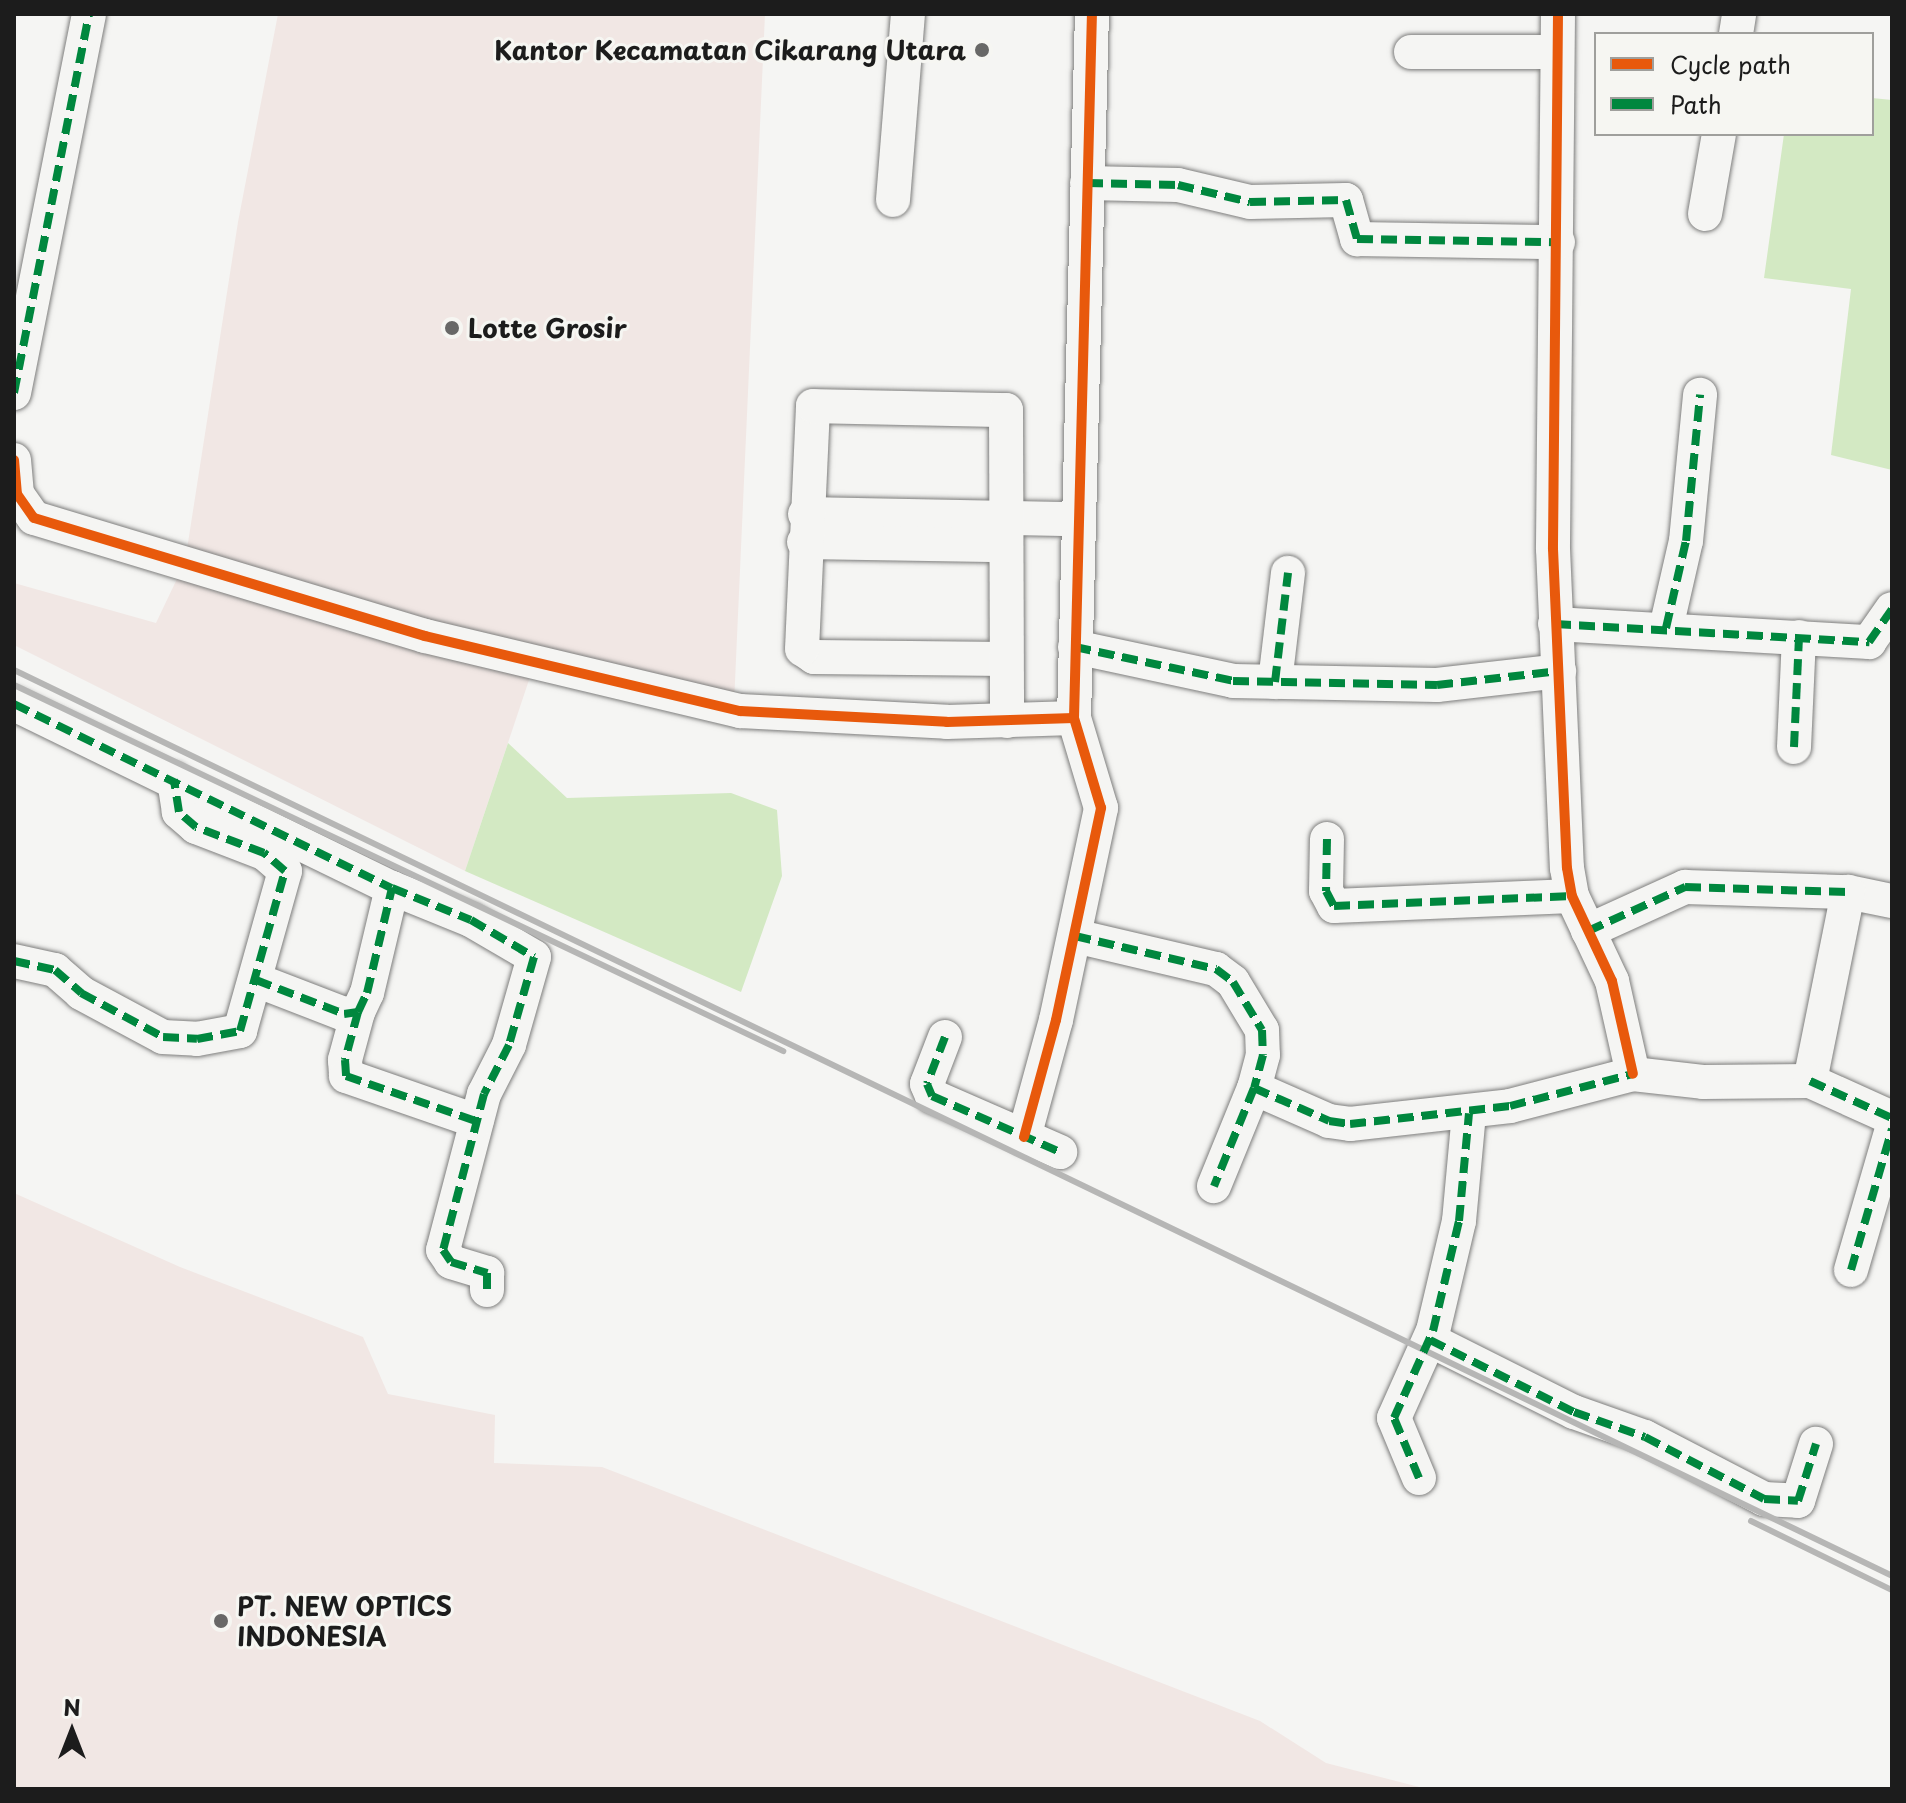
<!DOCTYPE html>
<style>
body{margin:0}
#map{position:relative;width:1906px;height:1803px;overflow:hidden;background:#f5f5f3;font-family:"Playpen Sans",sans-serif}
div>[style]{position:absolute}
.built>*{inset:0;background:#f1e7e4}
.green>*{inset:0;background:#d3e9c3}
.roads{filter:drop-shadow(0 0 2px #7e7e7d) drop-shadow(0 0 2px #7e7e7d)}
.minor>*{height:34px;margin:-17px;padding:0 17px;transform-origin:17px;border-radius:17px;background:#f5f5f3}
.rail>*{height:6px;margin:-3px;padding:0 3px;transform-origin:3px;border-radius:3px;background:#b6b6b5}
.quiet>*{height:8px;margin-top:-4px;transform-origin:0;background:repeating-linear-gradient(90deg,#00873e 0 16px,transparent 0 24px)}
.cycleway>*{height:10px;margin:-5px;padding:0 5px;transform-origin:5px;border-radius:5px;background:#e8590c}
.dots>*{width:22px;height:22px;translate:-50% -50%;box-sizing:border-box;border:4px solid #f6f6f2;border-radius:50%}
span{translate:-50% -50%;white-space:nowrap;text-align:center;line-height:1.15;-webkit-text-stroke:6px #f6f6f2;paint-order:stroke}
.poi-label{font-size:26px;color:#1c1c1c;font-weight:700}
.right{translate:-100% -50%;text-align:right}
.left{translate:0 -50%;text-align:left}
.frame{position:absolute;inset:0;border:16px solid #1c1c1c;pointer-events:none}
.legend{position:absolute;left:1594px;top:32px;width:280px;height:104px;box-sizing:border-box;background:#f6f6f2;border:2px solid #9f9f9c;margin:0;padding:10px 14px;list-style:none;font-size:24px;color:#1c1c1c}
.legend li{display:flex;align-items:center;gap:16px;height:40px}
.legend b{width:40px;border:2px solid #9f9f9c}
.north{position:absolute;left:32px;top:1691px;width:80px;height:80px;-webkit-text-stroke:6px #f6f6f2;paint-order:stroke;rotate:0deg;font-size:22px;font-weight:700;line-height:32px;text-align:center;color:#1c1c1c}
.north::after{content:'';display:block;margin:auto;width:28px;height:36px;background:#1c1c1c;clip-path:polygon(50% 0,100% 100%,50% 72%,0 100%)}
</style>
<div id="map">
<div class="built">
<div style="clip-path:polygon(278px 14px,765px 14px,733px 726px,531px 674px,465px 871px,14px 645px,14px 583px,156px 623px,185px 562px,238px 222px)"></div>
<div style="clip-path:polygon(14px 1193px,180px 1267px,363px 1337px,388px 1394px,495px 1415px,494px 1463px,602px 1467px,1260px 1721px,1326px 1763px,1427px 1789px,14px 1789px)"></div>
</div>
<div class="green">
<div style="clip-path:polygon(1872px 98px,1892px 100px,1892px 470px,1831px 455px,1851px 289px,1764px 278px,1784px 134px,1872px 134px)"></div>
<div style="clip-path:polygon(508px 743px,567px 798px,731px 793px,777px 810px,782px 876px,741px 992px,465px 871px)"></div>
</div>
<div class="roads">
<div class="minor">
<div style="left:1558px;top:14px;width:535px;rotate:90.54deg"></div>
<div style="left:1553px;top:549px;width:319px;rotate:87.5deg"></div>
<div style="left:1567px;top:868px;width:28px;rotate:80deg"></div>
<div style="left:1572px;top:896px;width:94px;rotate:64.8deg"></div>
<div style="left:1612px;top:981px;width:95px;rotate:77.3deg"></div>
<div style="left:1736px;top:34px;width:20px;rotate:-81deg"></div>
<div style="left:1411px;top:52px;width:146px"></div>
<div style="left:1087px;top:183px;width:91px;rotate:1.3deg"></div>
<div style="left:1178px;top:185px;width:74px;rotate:13.3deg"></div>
<div style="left:1250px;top:202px;width:96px;rotate:-1.2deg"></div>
<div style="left:1346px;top:200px;width:41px;rotate:74.2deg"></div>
<div style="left:1357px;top:239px;width:201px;rotate:0.9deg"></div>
<div style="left:893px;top:200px;width:187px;rotate:-85.4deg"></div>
<div style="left:1705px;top:214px;width:81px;rotate:-80.1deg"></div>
<div style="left:14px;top:393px;width:386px;rotate:-78.8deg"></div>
<div style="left:14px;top:460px;width:34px;rotate:85deg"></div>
<div style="left:17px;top:494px;width:29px;rotate:55deg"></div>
<div style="left:34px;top:518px;width:408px;rotate:16.8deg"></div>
<div style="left:425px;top:636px;width:324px;rotate:13.4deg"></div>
<div style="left:740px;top:711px;width:207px;rotate:3deg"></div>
<div style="left:947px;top:722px;width:127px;rotate:-1.8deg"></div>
<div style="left:805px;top:514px;width:271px;rotate:1.1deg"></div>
<div style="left:804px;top:542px;width:202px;rotate:0.9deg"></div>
<div style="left:1555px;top:624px;width:315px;rotate:3.3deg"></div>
<div style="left:1869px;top:642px;width:40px;rotate:-55.1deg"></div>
<div style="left:1666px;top:628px;width:89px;rotate:-77.1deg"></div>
<div style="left:1686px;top:541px;width:147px;rotate:-84.5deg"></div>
<div style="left:1075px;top:647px;width:162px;rotate:12.1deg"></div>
<div style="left:1233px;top:681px;width:204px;rotate:1.1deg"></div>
<div style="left:1437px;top:685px;width:123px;rotate:-6.5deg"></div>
<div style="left:1005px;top:659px;width:191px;rotate:-179.4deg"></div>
<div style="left:814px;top:657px;width:14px;rotate:-146deg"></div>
<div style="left:802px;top:649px;width:243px;rotate:-87.4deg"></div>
<div style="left:813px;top:406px;width:193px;rotate:1.2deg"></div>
<div style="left:1006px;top:410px;width:311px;rotate:89.8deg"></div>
<div style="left:1275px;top:682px;width:110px;rotate:-83.2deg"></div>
<div style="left:14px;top:704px;width:420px;rotate:26deg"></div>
<div style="left:392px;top:888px;width:85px;rotate:22.1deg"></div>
<div style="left:471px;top:920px;width:73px;rotate:30.4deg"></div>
<div style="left:534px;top:957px;width:91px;rotate:105.9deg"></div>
<div style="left:509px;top:1045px;width:55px;rotate:117deg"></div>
<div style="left:484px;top:1094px;width:161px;rotate:104.7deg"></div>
<div style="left:443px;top:1250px;width:14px;rotate:56deg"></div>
<div style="left:451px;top:1262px;width:38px;rotate:17deg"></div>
<div style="left:487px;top:1273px;width:17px;rotate:90deg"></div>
<div style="left:1794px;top:747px;width:110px;rotate:-87.4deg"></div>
<div style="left:1327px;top:839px;width:52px;rotate:91.1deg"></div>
<div style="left:1326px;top:891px;width:17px;rotate:62deg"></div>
<div style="left:1334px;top:906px;width:238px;rotate:-2.4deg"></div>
<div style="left:1588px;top:931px;width:107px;rotate:-24.4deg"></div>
<div style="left:1685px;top:887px;width:163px;rotate:1.8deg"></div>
<div style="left:1848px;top:892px;width:45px;rotate:11.6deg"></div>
<div style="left:1075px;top:936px;width:145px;rotate:13.2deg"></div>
<div style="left:1216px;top:969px;width:21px;rotate:37deg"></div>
<div style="left:1233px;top:982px;width:56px;rotate:58.9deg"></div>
<div style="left:1262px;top:1030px;width:25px;rotate:88deg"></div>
<div style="left:1263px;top:1055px;width:34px;rotate:105deg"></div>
<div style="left:1254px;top:1088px;width:106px;rotate:112.2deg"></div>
<div style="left:14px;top:961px;width:42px;rotate:12.4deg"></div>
<div style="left:55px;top:970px;width:35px;rotate:41deg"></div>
<div style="left:81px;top:993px;width:93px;rotate:28.2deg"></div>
<div style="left:163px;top:1037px;width:34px;rotate:3deg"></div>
<div style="left:197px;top:1039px;width:44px;rotate:-10.5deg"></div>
<div style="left:240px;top:1031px;width:166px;rotate:-74.3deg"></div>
<div style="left:285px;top:871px;width:28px;rotate:-139deg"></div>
<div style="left:264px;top:853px;width:73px;rotate:-159.1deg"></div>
<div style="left:196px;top:827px;width:23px;rotate:-139deg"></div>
<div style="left:179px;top:812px;width:33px;rotate:-99deg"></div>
<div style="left:256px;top:980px;width:94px;rotate:21.1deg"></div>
<div style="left:344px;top:1014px;width:14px;rotate:-8deg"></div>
<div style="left:358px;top:1012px;width:21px;rotate:-65deg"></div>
<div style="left:367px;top:993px;width:108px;rotate:-76.6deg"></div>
<div style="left:358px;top:1012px;width:50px;rotate:105.2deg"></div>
<div style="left:345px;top:1060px;width:16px;rotate:86deg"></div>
<div style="left:346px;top:1076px;width:138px;rotate:19.1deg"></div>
<div style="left:945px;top:1037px;width:50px;rotate:111deg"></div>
<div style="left:927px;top:1084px;width:13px;rotate:67deg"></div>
<div style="left:932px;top:1096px;width:140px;rotate:23.6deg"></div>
<div style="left:1810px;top:1081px;width:193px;rotate:-78.6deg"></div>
<div style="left:1254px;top:1088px;width:82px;rotate:23.7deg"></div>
<div style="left:1329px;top:1121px;width:21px;rotate:8deg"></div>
<div style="left:1350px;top:1124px;width:161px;rotate:-6.4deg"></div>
<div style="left:1510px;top:1106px;width:127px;rotate:-14.6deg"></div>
<div style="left:1633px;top:1074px;width:70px;rotate:6.5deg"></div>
<div style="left:1703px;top:1082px;width:107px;rotate:-0.5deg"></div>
<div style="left:1810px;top:1081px;width:90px;rotate:24.3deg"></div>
<div style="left:1024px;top:1137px;width:121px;rotate:-74.7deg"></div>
<div style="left:1056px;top:1020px;width:217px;rotate:-78deg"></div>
<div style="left:1101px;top:808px;width:94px;rotate:-106.7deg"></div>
<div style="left:1074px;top:718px;width:704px;rotate:-88.54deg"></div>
<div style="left:1851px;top:1270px;width:147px;rotate:-73.8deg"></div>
<div style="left:1430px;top:1340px;width:161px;rotate:26.6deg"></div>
<div style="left:1574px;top:1412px;width:75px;rotate:19.4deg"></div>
<div style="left:1645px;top:1437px;width:134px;rotate:27.5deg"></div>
<div style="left:1764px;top:1499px;width:34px;rotate:3deg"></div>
<div style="left:1798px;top:1501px;width:60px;rotate:-72.5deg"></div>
<div style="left:1419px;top:1478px;width:65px;rotate:-112.6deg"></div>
<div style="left:1394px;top:1418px;width:95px;rotate:-65.9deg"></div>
<div style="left:1433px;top:1331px;width:113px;rotate:-76.7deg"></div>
<div style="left:1459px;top:1221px;width:108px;rotate:-84.7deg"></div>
</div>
</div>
<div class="rail">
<div style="left:14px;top:670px;width:2085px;rotate:25.75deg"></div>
<div style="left:14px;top:685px;width:852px;rotate:25.45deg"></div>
<div style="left:1751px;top:1521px;width:157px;rotate:26.1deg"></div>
</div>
<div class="quiet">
<div style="left:1087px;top:183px;width:91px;rotate:1.3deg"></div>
<div style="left:1178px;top:185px;width:74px;rotate:13.3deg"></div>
<div style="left:1250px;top:202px;width:96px;rotate:-1.2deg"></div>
<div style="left:1346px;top:200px;width:41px;rotate:74.2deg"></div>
<div style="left:1357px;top:239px;width:201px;rotate:0.9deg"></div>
<div style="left:14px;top:393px;width:386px;rotate:-78.8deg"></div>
<div style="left:1555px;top:624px;width:315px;rotate:3.3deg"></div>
<div style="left:1869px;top:642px;width:40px;rotate:-55.1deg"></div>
<div style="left:1666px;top:628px;width:89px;rotate:-77.1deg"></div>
<div style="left:1686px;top:541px;width:147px;rotate:-84.5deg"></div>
<div style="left:1075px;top:647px;width:162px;rotate:12.1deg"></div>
<div style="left:1233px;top:681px;width:204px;rotate:1.1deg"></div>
<div style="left:1437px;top:685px;width:123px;rotate:-6.5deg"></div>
<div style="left:1275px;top:682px;width:110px;rotate:-83.2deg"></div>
<div style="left:14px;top:704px;width:420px;rotate:26deg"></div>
<div style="left:392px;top:888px;width:85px;rotate:22.1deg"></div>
<div style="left:471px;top:920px;width:73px;rotate:30.4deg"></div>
<div style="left:534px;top:957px;width:91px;rotate:105.9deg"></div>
<div style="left:509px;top:1045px;width:55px;rotate:117deg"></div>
<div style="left:484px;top:1094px;width:161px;rotate:104.7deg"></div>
<div style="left:443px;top:1250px;width:14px;rotate:56deg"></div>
<div style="left:451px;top:1262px;width:38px;rotate:17deg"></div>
<div style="left:487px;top:1273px;width:17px;rotate:90deg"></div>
<div style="left:1794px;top:747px;width:110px;rotate:-87.4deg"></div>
<div style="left:1327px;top:839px;width:52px;rotate:91.1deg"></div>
<div style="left:1326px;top:891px;width:17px;rotate:62deg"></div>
<div style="left:1334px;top:906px;width:238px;rotate:-2.4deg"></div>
<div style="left:1588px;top:931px;width:107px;rotate:-24.4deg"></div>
<div style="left:1685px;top:887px;width:163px;rotate:1.8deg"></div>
<div style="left:1075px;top:936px;width:145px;rotate:13.2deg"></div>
<div style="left:1216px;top:969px;width:21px;rotate:37deg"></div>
<div style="left:1233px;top:982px;width:56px;rotate:58.9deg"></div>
<div style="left:1262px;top:1030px;width:25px;rotate:88deg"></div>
<div style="left:1263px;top:1055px;width:34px;rotate:105deg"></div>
<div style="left:1254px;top:1088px;width:106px;rotate:112.2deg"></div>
<div style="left:14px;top:961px;width:42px;rotate:12.4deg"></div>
<div style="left:55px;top:970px;width:35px;rotate:41deg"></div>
<div style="left:81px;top:993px;width:93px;rotate:28.2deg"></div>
<div style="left:163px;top:1037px;width:34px;rotate:3deg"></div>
<div style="left:197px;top:1039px;width:44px;rotate:-10.5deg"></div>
<div style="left:240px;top:1031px;width:166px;rotate:-74.3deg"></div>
<div style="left:285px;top:871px;width:28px;rotate:-139deg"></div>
<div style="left:264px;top:853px;width:73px;rotate:-159.1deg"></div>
<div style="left:196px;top:827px;width:23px;rotate:-139deg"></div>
<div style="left:179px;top:812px;width:33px;rotate:-99deg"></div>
<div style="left:256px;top:980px;width:94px;rotate:21.1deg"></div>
<div style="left:344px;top:1014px;width:14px;rotate:-8deg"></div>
<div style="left:358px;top:1012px;width:21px;rotate:-65deg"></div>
<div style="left:367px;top:993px;width:108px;rotate:-76.6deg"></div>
<div style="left:358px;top:1012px;width:50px;rotate:105.2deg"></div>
<div style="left:345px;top:1060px;width:16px;rotate:86deg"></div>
<div style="left:346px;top:1076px;width:138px;rotate:19.1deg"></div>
<div style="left:945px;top:1037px;width:50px;rotate:111deg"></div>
<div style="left:927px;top:1084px;width:13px;rotate:67deg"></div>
<div style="left:932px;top:1096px;width:140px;rotate:23.6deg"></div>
<div style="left:1810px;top:1081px;width:90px;rotate:24.3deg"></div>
<div style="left:1254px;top:1088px;width:82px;rotate:23.7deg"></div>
<div style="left:1329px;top:1121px;width:21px;rotate:8deg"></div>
<div style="left:1350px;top:1124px;width:161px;rotate:-6.4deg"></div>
<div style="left:1510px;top:1106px;width:127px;rotate:-14.6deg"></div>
<div style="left:1851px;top:1270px;width:147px;rotate:-73.8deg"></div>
<div style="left:1430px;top:1340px;width:161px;rotate:26.6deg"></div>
<div style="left:1574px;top:1412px;width:75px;rotate:19.4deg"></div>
<div style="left:1645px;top:1437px;width:134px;rotate:27.5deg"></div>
<div style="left:1764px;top:1499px;width:34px;rotate:3deg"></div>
<div style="left:1798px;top:1501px;width:60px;rotate:-72.5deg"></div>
<div style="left:1419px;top:1478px;width:65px;rotate:-112.6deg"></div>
<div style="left:1394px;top:1418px;width:95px;rotate:-65.9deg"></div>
<div style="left:1433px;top:1331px;width:113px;rotate:-76.7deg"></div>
<div style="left:1459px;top:1221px;width:108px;rotate:-84.7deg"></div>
</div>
<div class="cycleway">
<div style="left:1558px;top:14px;width:535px;rotate:90.54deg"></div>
<div style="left:1553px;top:549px;width:319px;rotate:87.5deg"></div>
<div style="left:1567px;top:868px;width:28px;rotate:80deg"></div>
<div style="left:1572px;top:896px;width:94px;rotate:64.8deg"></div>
<div style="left:1612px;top:981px;width:95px;rotate:77.3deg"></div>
<div style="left:14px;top:460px;width:34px;rotate:85deg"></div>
<div style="left:17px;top:494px;width:29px;rotate:55deg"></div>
<div style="left:34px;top:518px;width:408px;rotate:16.8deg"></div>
<div style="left:425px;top:636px;width:324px;rotate:13.4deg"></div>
<div style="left:740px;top:711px;width:207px;rotate:3deg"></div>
<div style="left:947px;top:722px;width:127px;rotate:-1.8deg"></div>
<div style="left:1024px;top:1137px;width:121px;rotate:-74.7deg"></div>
<div style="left:1056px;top:1020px;width:217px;rotate:-78deg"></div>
<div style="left:1101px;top:808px;width:94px;rotate:-106.7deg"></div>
<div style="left:1074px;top:718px;width:704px;rotate:-88.54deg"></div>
</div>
<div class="dots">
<div style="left:982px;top:50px;background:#686867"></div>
<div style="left:452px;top:328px;background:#686867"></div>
<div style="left:221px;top:1621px;background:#686867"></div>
</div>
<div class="poi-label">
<span class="right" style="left:966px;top:50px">Kantor Kecamatan Cikarang Utara</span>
<span class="left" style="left:468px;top:328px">Lotte Grosir</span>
<span class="left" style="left:237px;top:1621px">PT. NEW OPTICS<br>INDONESIA</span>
</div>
<div class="frame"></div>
<ul class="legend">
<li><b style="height:10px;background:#e8590c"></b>Cycle path</li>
<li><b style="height:10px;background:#00873e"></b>Path</li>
</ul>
<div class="north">N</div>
</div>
